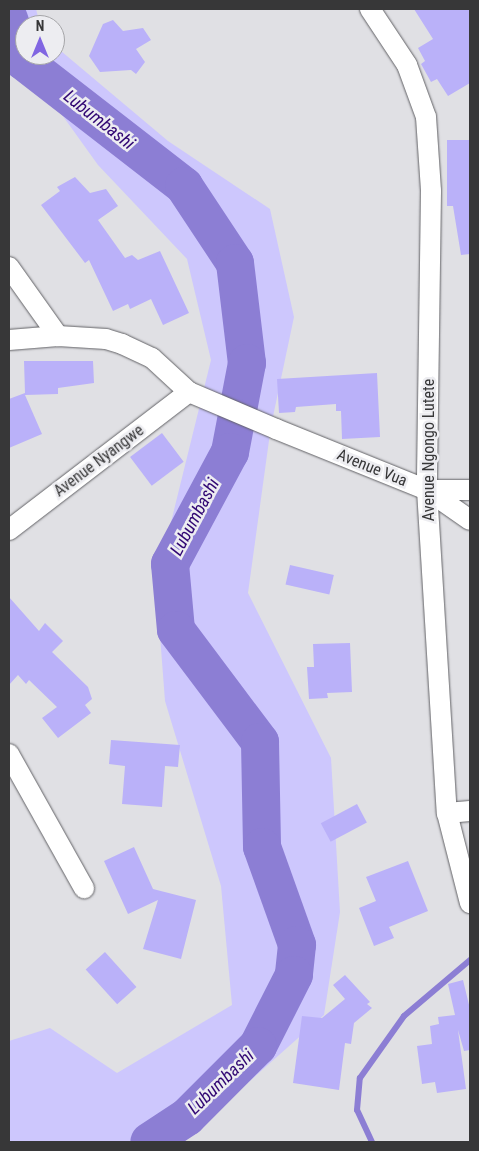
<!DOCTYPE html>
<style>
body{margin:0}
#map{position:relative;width:479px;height:1151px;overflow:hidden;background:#e0e0e4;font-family:"Roboto Condensed",sans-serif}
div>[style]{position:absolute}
.green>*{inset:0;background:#cdc7fd}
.stream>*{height:6px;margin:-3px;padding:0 3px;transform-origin:3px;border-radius:3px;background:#8c7ed4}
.river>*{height:38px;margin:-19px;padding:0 19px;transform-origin:19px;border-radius:19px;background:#8c7ed4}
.building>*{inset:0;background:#bab1f9;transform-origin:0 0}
.roads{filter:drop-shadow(0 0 1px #626266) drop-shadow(0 0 1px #626266)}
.minor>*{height:20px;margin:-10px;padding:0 10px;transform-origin:10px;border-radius:10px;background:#fff}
span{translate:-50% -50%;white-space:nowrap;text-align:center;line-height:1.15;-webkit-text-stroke:5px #ededf1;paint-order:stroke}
.street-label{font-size:16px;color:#373738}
.water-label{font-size:18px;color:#310773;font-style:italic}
.frame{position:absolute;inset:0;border:10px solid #373738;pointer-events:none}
.north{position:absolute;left:15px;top:15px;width:50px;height:50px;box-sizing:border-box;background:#ededf1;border:1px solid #a4a4a7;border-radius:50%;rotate:0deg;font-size:14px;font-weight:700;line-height:20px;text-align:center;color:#373738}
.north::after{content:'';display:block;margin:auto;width:18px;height:22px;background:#8166e2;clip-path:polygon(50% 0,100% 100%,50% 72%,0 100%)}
</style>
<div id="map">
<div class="green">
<div style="clip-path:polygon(9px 9px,36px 9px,40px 25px,25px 25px,25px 55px,55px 55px,55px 46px,168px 141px,270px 209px,294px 317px,271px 426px,248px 593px,331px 758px,340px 912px,324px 1015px,181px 1142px,9px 1142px,9px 1041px,50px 1028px,117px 1073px,232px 1005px,221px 886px,165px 701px,156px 583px,211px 360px,187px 259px,98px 165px,9px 41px)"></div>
</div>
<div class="stream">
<div style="left:372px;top:1142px;width:35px;rotate:-115deg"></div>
<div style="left:357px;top:1110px;width:32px;rotate:-85deg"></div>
<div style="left:360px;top:1078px;width:76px;rotate:-54.6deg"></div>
<div style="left:404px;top:1016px;width:87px;rotate:-40.3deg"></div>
</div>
<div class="river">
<div style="left:9px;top:19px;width:44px;rotate:71.6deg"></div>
<div style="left:23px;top:61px;width:204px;rotate:37.8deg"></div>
<div style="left:184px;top:186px;width:92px;rotate:56.5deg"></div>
<div style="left:235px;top:263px;width:101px;rotate:83.2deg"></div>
<div style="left:247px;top:363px;width:91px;rotate:100.8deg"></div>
<div style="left:230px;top:452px;width:127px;rotate:118.2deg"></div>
<div style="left:170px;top:564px;width:66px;rotate:84.8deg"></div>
<div style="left:176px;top:630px;width:140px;rotate:53.1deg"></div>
<div style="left:260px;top:742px;width:105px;rotate:88.9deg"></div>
<div style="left:262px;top:847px;width:104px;rotate:70.3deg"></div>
<div style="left:297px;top:945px;width:30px;rotate:96deg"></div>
<div style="left:294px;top:975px;width:80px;rotate:116.9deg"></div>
<div style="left:258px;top:1046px;width:100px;rotate:135deg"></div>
<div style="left:187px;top:1117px;width:45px;rotate:146.7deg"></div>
</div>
<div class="building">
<div style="clip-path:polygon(414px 9px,470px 9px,470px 83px,448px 96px,437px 79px,431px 82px,421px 64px,425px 61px,418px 48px,433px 39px)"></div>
<div style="clip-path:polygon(113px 20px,123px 31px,143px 28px,151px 40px,136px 49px,145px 62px,136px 74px,131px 70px,100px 72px,89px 56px,103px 24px)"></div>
<div style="clip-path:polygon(447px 140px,470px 140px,470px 254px,461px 255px,453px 206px,447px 206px)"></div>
<div style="clip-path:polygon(75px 177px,90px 193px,106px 189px,118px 206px,98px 220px,125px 258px,132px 255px,138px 260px,160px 251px,189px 313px,163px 325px,151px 299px,130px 309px,128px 304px,113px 311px,89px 260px,85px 263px,41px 205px,60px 191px,57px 187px)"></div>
<div style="clip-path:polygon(24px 361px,93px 361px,94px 383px,58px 388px,58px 394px,25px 395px,42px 434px,9px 448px,9px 399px,25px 393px)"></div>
<div style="clip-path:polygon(377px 373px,380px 437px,342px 439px,341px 411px,336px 411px,336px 404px,296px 407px,295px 412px,279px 413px,277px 379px)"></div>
<div style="left:162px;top:433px;width:36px;height:40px;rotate:53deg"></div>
<div style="left:290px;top:565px;width:45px;height:20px;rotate:13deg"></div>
<div style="clip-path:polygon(9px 597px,39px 631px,45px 623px,63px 641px,52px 652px,88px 687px,92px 699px,85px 705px,91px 713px,58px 738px,42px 718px,57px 707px,29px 680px,26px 684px,18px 675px,9px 685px)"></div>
<div style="clip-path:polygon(350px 643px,352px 692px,327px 693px,328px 698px,309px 699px,307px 667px,314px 667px,313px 644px)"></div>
<div style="clip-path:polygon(111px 740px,180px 745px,178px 767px,165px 766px,162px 807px,122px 804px,125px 766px,109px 764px)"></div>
<div style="left:357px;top:804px;width:21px;height:41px;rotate:62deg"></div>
<div style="clip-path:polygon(134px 847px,153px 889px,196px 900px,181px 959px,143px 949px,158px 900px,128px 914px,104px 861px)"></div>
<div style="clip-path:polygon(408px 861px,428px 911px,389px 927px,394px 938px,374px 946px,359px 908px,376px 901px,366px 877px)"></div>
<div style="left:105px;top:952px;width:47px;height:26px;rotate:48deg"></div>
<div style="clip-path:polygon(345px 975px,370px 1002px,367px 1004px,372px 1008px,354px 1023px,351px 1044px,345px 1043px,339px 1090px,293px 1083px,302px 1016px,322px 1018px,345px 999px,333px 985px)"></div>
<div style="clip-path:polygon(463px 980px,470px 1009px,470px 1050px,464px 1051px,458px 1030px,466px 1089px,437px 1093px,435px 1082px,422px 1084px,417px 1046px,432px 1044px,430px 1026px,439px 1024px,438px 1017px,455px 1015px,448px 984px)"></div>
</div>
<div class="roads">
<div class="minor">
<div style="left:370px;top:9px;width:67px;rotate:56.5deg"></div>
<div style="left:407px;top:65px;width:55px;rotate:69.9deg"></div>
<div style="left:426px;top:117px;width:74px;rotate:86.1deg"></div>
<div style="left:431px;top:191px;width:299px;rotate:90.8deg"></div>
<div style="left:427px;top:490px;width:324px;rotate:86.5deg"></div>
<div style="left:447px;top:813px;width:93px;rotate:75.7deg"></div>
<div style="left:9px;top:267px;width:85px;rotate:54.6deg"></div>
<div style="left:9px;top:340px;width:49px;rotate:-4.7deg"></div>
<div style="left:58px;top:336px;width:48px;rotate:3.6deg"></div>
<div style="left:106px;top:339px;width:17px;rotate:17deg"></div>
<div style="left:122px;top:344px;width:33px;rotate:25deg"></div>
<div style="left:152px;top:358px;width:50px;rotate:42.6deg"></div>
<div style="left:189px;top:392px;width:95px;rotate:23deg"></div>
<div style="left:276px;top:429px;width:163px;rotate:22deg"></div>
<div style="left:427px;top:490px;width:43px"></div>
<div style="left:427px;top:490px;width:52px;rotate:34.9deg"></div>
<div style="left:9px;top:530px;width:227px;rotate:-37.5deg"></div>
<div style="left:9px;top:754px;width:154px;rotate:60.8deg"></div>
<div style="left:447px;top:813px;width:23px;rotate:-5deg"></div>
</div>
</div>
<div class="street-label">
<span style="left:429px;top:450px;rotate:-90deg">Avenue Ngongo Lutete</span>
<span style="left:99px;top:461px;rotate:-37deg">Avenue Nyangwe</span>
<span style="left:372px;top:468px;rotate:22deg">Avenue Vua</span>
</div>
<div class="water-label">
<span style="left:99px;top:120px;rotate:38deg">Lubumbashi</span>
<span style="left:195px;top:517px;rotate:-62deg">Lubumbashi</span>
<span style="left:221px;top:1082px;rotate:-44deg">Lubumbashi</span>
</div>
<div class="frame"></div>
<div class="north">N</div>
</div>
